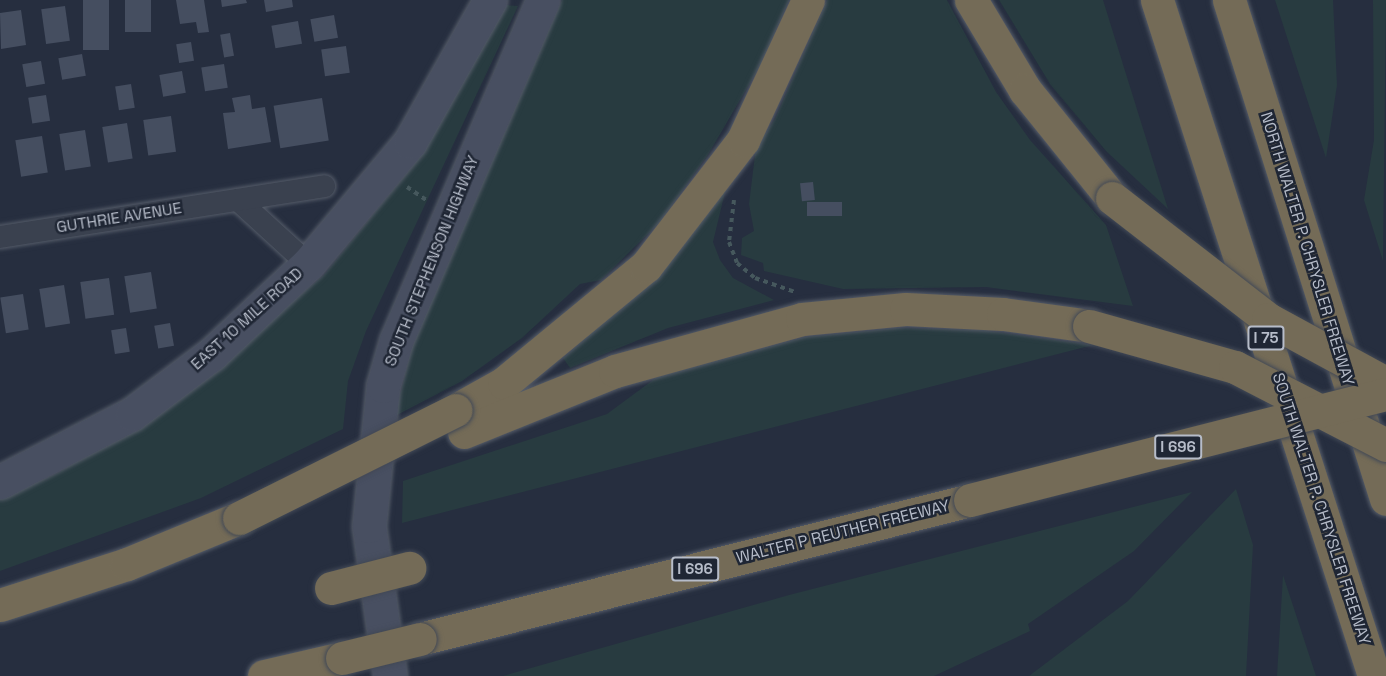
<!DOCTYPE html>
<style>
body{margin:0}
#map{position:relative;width:1386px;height:676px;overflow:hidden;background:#262e3f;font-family:"Space Grotesk",sans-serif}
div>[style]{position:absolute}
.green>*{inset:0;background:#283b40}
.building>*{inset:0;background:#454e60;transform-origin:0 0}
.path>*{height:4px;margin-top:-2px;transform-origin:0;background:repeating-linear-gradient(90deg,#46585d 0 4.5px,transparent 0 9px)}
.roads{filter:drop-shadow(0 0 2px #555c69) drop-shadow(0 0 2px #555c69)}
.minor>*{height:22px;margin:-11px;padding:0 11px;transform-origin:11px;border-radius:11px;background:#3a414f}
.secondary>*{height:33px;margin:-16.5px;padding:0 16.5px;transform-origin:16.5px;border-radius:16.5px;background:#484f61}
.motorway>*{height:33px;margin:-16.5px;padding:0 16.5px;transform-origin:16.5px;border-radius:16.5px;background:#746b57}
.bridges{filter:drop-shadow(0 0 2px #424956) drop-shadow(0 0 2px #424956)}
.motorway-bridge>*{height:33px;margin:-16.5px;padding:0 16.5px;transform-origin:16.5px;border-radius:16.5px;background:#746b57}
span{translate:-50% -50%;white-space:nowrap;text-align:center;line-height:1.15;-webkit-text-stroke:5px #1f2634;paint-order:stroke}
.shield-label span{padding:2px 4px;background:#1f2634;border:2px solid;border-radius:4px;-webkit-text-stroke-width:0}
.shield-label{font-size:15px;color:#b6bcc9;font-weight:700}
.street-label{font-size:16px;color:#b6bcc9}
</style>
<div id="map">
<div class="green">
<div style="clip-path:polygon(562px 0,789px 0,761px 64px,709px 153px,659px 223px,601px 280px,580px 284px,522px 338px,462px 381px,395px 416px,412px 346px)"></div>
<div style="clip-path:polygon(827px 0,947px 0,996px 92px,1030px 140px,1106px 225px,1133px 306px,986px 287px,843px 289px,764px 271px,763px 263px,741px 255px,742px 238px,754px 231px,749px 204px,756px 147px,775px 119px)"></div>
<div style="clip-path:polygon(999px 0,1103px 0,1168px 209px,1106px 151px,1050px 84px)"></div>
<div style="clip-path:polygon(1275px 0,1333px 0,1337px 85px,1326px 158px)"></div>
<div style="clip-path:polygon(1373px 0,1386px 0,1383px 261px,1364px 200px,1374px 140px)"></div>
<div style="clip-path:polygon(506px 5px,518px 6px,366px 331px,348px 381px,343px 429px,201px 498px,0 571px,0 498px,58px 473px,174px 401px,324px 275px,419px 158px)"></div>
<div style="clip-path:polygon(726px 188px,713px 242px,720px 260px,733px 278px,774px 300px,668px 328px,570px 368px,563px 358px,653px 279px)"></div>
<div style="clip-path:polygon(898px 328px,980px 330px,1093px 345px,402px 523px,403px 481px,607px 414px,657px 377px,805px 337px)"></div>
<div style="clip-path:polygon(1236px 489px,1253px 545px,1246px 676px,1029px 676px,1128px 601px)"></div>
<div style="clip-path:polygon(1192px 492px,1134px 551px,1028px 624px,1030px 631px,934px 676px,503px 676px,789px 595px)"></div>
<div style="clip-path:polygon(1283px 575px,1316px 676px,1277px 676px)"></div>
</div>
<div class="building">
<div style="left:83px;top:0;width:26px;height:50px"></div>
<div style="left:125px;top:0;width:26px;height:32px"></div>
<div style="clip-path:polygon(176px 0,204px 0,209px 32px,198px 33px,196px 22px,180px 24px)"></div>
<div style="clip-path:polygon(221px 0,246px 0,247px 3px,222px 7px)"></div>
<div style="clip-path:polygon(264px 0,292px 0,293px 7px,266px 12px)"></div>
<div style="left:65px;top:6px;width:35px;height:24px;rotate:82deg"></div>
<div style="clip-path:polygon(21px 10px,26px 45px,1px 49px,0 13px)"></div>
<div style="left:334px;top:15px;width:23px;height:24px;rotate:80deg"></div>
<div style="left:298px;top:21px;width:23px;height:27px;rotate:80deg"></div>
<div style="left:230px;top:33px;width:23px;height:10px;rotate:80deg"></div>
<div style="left:191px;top:42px;width:19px;height:15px;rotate:81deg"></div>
<div style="left:346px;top:46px;width:27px;height:25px;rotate:82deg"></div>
<div style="left:82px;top:54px;width:22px;height:24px;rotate:80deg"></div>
<div style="left:41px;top:61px;width:23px;height:19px;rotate:80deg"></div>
<div style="left:224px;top:64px;width:24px;height:23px;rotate:81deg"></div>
<div style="left:182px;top:71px;width:22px;height:23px;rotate:80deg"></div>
<div style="left:131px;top:84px;width:24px;height:16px;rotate:81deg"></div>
<div style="left:46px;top:95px;width:26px;height:18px;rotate:81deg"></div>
<div style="clip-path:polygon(250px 95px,252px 109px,265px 107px,271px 142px,228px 149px,223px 113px,235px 112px,232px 98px)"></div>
<div style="left:322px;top:98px;width:43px;height:49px;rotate:81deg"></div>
<div style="left:171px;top:116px;width:36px;height:28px;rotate:82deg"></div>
<div style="left:127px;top:123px;width:36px;height:25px;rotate:81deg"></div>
<div style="left:85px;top:130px;width:37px;height:26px;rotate:81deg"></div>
<div style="left:42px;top:136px;width:37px;height:27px;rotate:81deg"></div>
<div style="left:813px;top:182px;width:18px;height:13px;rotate:84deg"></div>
<div style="left:842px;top:202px;width:14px;height:35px;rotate:90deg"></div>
<div style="left:151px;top:272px;width:37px;height:27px;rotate:81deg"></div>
<div style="left:109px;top:278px;width:37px;height:29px;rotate:82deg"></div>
<div style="left:64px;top:285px;width:39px;height:25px;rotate:81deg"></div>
<div style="left:23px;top:294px;width:36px;height:23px;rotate:81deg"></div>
<div style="left:170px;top:323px;width:23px;height:16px;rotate:80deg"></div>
<div style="left:126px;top:328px;width:24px;height:15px;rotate:81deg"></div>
</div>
<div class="path">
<div style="left:407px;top:187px;width:25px;rotate:34deg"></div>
<div style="left:734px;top:200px;width:42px;rotate:96.8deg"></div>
<div style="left:729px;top:242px;width:22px;rotate:69deg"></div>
<div style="left:737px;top:263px;width:23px;rotate:40deg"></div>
<div style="left:755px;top:278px;width:42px;rotate:19.3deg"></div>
</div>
<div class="roads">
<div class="minor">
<div style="left:238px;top:200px;width:95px;rotate:42.4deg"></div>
<div style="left:0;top:237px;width:328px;rotate:-8.9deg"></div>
</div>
<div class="secondary">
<div style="left:0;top:482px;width:148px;rotate:-27.3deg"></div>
<div style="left:132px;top:414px;width:100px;rotate:-36.9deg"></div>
<div style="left:212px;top:354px;width:132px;rotate:-43.2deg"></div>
<div style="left:308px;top:264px;width:159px;rotate:-50.1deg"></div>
<div style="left:410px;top:142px;width:163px;rotate:-60.6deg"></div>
<div style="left:390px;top:676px;width:151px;rotate:-98deg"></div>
<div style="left:369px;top:526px;width:141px;rotate:-84.3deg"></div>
<div style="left:383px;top:386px;width:47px;rotate:-73.9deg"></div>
<div style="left:396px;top:341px;width:371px;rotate:-66.7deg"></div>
</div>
<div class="motorway">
<div style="left:971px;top:0;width:105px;rotate:59deg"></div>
<div style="left:1025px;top:90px;width:139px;rotate:51.1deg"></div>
<div style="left:1157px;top:0;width:710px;rotate:72.2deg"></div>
<div style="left:1229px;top:0;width:523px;rotate:72.53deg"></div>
<div style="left:456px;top:410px;width:55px;rotate:-29.4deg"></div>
<div style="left:504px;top:383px;width:184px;rotate:-39.5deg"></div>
<div style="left:646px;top:266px;width:159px;rotate:-52.4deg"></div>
<div style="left:743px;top:140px;width:154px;rotate:-65.1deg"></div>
<div style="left:464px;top:432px;width:163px;rotate:-22deg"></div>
<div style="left:615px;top:371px;width:194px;rotate:-15.5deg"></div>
<div style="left:802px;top:319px;width:104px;rotate:-5.5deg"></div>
<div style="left:906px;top:309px;width:97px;rotate:3deg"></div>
<div style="left:1003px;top:314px;width:87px;rotate:7.9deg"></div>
<div style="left:0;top:605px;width:133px;rotate:-17.9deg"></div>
<div style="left:127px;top:564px;width:121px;rotate:-22.3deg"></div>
<div style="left:420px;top:639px;width:567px;rotate:-14.18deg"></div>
<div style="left:264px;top:676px;width:80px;rotate:-13deg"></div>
</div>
</div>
<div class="bridges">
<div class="motorway-bridge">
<div style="left:1112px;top:198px;width:197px;rotate:37.8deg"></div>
<div style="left:1268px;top:319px;width:134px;rotate:28.5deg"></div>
<div style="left:1089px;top:326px;width:152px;rotate:15.7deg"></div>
<div style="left:1235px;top:367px;width:170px;rotate:27.3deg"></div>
<div style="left:970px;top:500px;width:429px;rotate:-14.3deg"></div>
<div style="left:239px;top:518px;width:242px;rotate:-26.5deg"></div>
<div style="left:331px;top:588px;width:81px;rotate:-14.4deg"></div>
<div style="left:342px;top:658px;width:80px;rotate:-13.7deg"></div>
</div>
</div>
<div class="shield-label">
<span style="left:1266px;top:338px">I 75</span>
<span style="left:1178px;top:447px">I 696</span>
<span style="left:695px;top:569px">I 696</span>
</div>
<div class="street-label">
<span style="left:119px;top:218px;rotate:-9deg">GUTHRIE AVENUE</span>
<span style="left:1307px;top:249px;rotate:73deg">NORTH WALTER P. CHRYSLER FREEWAY</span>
<span style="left:432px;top:261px;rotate:-68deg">SOUTH STEPHENSON HIGHWAY</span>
<span style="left:247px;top:319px;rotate:-42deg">EAST 10 MILE ROAD</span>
<span style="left:1321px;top:509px;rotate:72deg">SOUTH WALTER P. CHRYSLER FREEWAY</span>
<span style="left:843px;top:532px;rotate:-14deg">WALTER P REUTHER FREEWAY</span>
</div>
</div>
